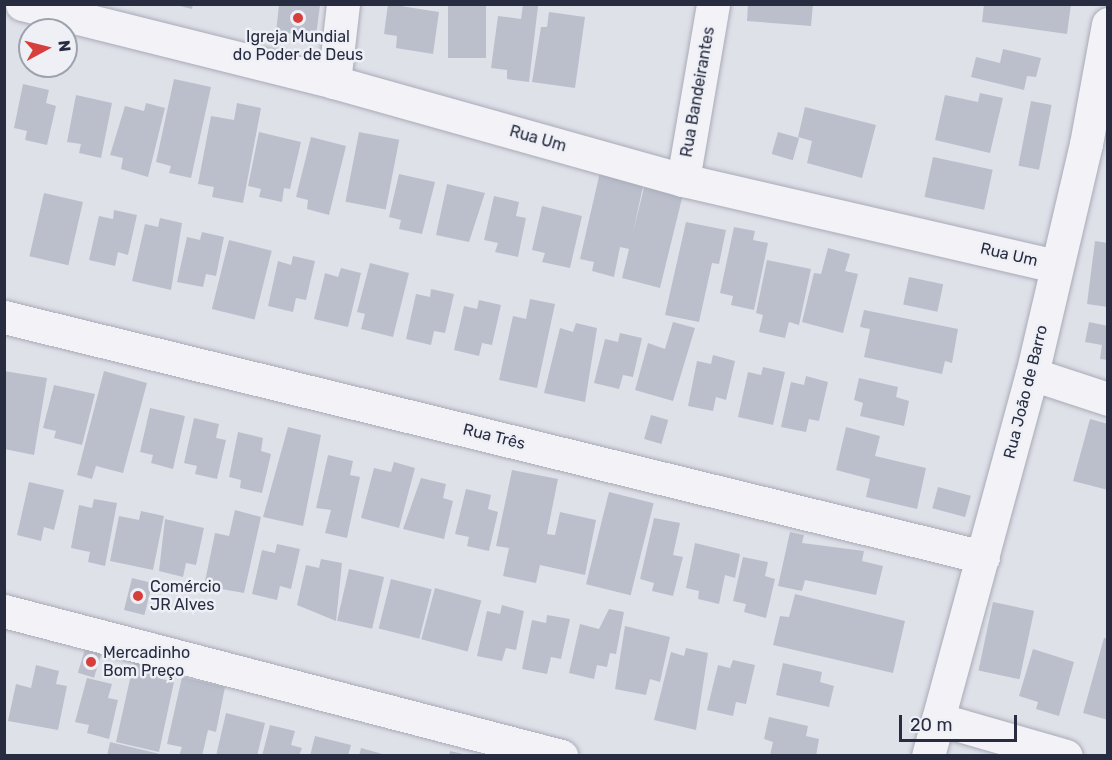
<!DOCTYPE html>
<meta charset="utf-8">
<style>
body{margin:0}
#map{position:relative;width:1112px;height:760px;overflow:hidden;background:#dfe1e9;font-family:Rubik,sans-serif}
div>[style]{position:absolute}
.building>*{inset:0;background:#bbbfcc;transform-origin:0 0}
.roads{filter:drop-shadow(0 0 2px #a8abb7) drop-shadow(0 0 2px #a8abb7)}
.minor>*{height:33px;margin:-16.5px;padding:0 16.5px;transform-origin:16.5px;border-radius:16.5px;background:#f2f2f7}
.dots>*{width:16px;height:16px;translate:-50% -50%;box-sizing:border-box;border:3px solid #eef0f6;border-radius:50%}
span{translate:-50% -50%;white-space:nowrap;text-align:center;line-height:1.15;-webkit-text-stroke:5px #eef0f6;paint-order:stroke}
.poi-label{font-size:16px;color:#272c41}
.left{translate:0 -50%;text-align:left}
.street-label{font-size:16px;color:#272c41}
.frame{position:absolute;inset:0;border:6px solid #272c41;pointer-events:none}
.north{position:absolute;left:18px;top:18px;width:60px;height:60px;box-sizing:border-box;background:#eef0f6;border:2px solid #9ea2ae;border-radius:50%;rotate:83deg;font-size:16px;font-weight:700;line-height:24px;text-align:center;color:#272c41}
.north::after{content:'';display:block;margin:auto;width:21px;height:27px;background:#d63f3b;clip-path:polygon(50% 0,100% 100%,50% 72%,0 100%)}
.scale{position:absolute;left:899px;top:715px;width:118px;height:27px;box-sizing:border-box;border:3px solid #272c41;border-top:0;padding-left:8px;font-size:18px;line-height:21px;white-space:nowrap;color:#272c41;-webkit-text-stroke:4px #eef0f6;paint-order:stroke}
</style>
<div id="map">
<div class="building">
<div style="clip-path:polygon(172px 4px,193px 4px,192px 9px)"></div>
<div style="clip-path:polygon(388px 4px,439px 12px,433px 54px,396px 48px,397px 36px,384px 34px)"></div>
<div style="left:448px;top:4px;width:38px;height:54px"></div>
<div style="clip-path:polygon(523px 4px,538px 6px,529px 82px,507px 79px,507px 70px,491px 68px,498px 16px,521px 19px)"></div>
<div style="clip-path:polygon(748px 4px,813px 4px,811px 26px,747px 21px)"></div>
<div style="clip-path:polygon(984px 4px,1071px 4px,1067px 34px,982px 22px)"></div>
<div style="clip-path:polygon(279px 5px,320px 5px,316px 36px,276px 32px)"></div>
<div style="clip-path:polygon(549px 12px,585px 17px,575px 88px,532px 82px,541px 27px,547px 27px)"></div>
<div style="clip-path:polygon(1003px 49px,1041px 58px,1036px 77px,1027px 76px,1024px 90px,971px 77px,976px 57px,1000px 63px)"></div>
<div style="clip-path:polygon(174px 79px,211px 87px,191px 178px,169px 173px,171px 166px,156px 162px)"></div>
<div style="clip-path:polygon(23px 84px,49px 90px,46px 103px,56px 106px,47px 145px,25px 140px,27px 131px,14px 128px)"></div>
<div style="clip-path:polygon(980px 93px,1003px 98px,990px 153px,935px 140px,945px 95px,978px 102px)"></div>
<div style="clip-path:polygon(76px 95px,112px 103px,101px 158px,79px 153px,81px 144px,67px 142px)"></div>
<div style="left:1031px;top:101px;width:21px;height:66px;rotate:11deg"></div>
<div style="clip-path:polygon(146px 103px,165px 108px,148px 177px,121px 169px,123px 158px,110px 155px,125px 106px,144px 111px)"></div>
<div style="clip-path:polygon(237px 103px,261px 108px,243px 203px,212px 197px,214px 187px,198px 184px,211px 116px,234px 120px)"></div>
<div style="clip-path:polygon(805px 107px,876px 125px,862px 178px,807px 163px,812px 141px,798px 137px)"></div>
<div style="clip-path:polygon(259px 132px,301px 142px,290px 189px,284px 188px,282px 202px,259px 197px,261px 189px,248px 186px)"></div>
<div style="left:359px;top:132px;width:41px;height:71px;rotate:11deg"></div>
<div style="left:778px;top:132px;width:22px;height:23px;rotate:16deg"></div>
<div style="clip-path:polygon(311px 137px,346px 146px,329px 215px,307px 209px,308px 200px,296px 197px)"></div>
<div style="left:933px;top:157px;width:61px;height:41px;rotate:12deg"></div>
<div style="clip-path:polygon(600px 172px,644px 182px,633px 232px,646px 180px,684px 190px,660px 288px,622px 278px,629px 249px,620px 247px,614px 277px,592px 271px,594px 262px,580px 259px)"></div>
<div style="clip-path:polygon(399px 174px,435px 182px,422px 234px,399px 229px,401px 220px,389px 217px)"></div>
<div style="clip-path:polygon(447px 184px,485px 193px,469px 242px,436px 235px)"></div>
<div style="left:44px;top:193px;width:40px;height:65px;rotate:13deg"></div>
<div style="clip-path:polygon(494px 196px,519px 202px,516px 216px,526px 218px,518px 257px,495px 252px,498px 243px,484px 240px)"></div>
<div style="clip-path:polygon(542px 206px,582px 216px,570px 268px,542px 262px,545px 253px,532px 250px)"></div>
<div style="clip-path:polygon(114px 210px,137px 215px,128px 255px,118px 252px,115px 266px,89px 260px,99px 216px,113px 219px)"></div>
<div style="clip-path:polygon(160px 218px,182px 223px,171px 290px,132px 281px,145px 224px,158px 227px)"></div>
<div style="clip-path:polygon(686px 222px,726px 230px,719px 264px,712px 263px,699px 322px,665px 315px)"></div>
<div style="clip-path:polygon(734px 227px,755px 231px,753px 240px,768px 243px,754px 310px,731px 305px,733px 296px,720px 293px)"></div>
<div style="clip-path:polygon(202px 232px,224px 237px,216px 276px,206px 274px,203px 287px,177px 282px,187px 237px,200px 240px)"></div>
<div style="left:229px;top:240px;width:44px;height:71px;rotate:14deg"></div>
<div style="clip-path:polygon(1095px 241px,1108px 243px,1108px 307px,1087px 304px)"></div>
<div style="clip-path:polygon(828px 248px,850px 254px,845px 271px,858px 274px,843px 333px,802px 322px,814px 273px,821px 274px)"></div>
<div style="clip-path:polygon(293px 256px,315px 261px,306px 300px,296px 298px,293px 312px,268px 306px,278px 261px,291px 265px)"></div>
<div style="clip-path:polygon(767px 260px,811px 269px,799px 325px,789px 322px,785px 338px,759px 332px,763px 315px,756px 313px)"></div>
<div style="clip-path:polygon(370px 263px,409px 273px,393px 337px,361px 329px,365px 314px,357px 312px)"></div>
<div style="clip-path:polygon(341px 268px,361px 273px,348px 327px,314px 319px,325px 273px,338px 277px)"></div>
<div style="left:909px;top:277px;width:35px;height:28px;rotate:12deg"></div>
<div style="clip-path:polygon(431px 289px,454px 294px,445px 333px,434px 331px,431px 345px,406px 339px,416px 294px,430px 297px)"></div>
<div style="clip-path:polygon(530px 299px,555px 304px,537px 388px,499px 380px,513px 316px,526px 319px)"></div>
<div style="clip-path:polygon(479px 300px,501px 305px,492px 345px,482px 343px,479px 356px,454px 350px,464px 306px,477px 309px)"></div>
<div style="clip-path:polygon(864px 310px,958px 329px,952px 363px,945px 361px,942px 374px,864px 357px,870px 329px,860px 327px)"></div>
<div style="clip-path:polygon(673px 322px,695px 328px,673px 401px,635px 390px,648px 343px,665px 349px)"></div>
<div style="clip-path:polygon(1089px 322px,1108px 326px,1108px 360px,1100px 359px,1102px 345px,1085px 342px)"></div>
<div style="clip-path:polygon(576px 323px,597px 328px,585px 402px,544px 393px,560px 328px,573px 332px)"></div>
<div style="clip-path:polygon(620px 333px,642px 338px,633px 377px,623px 375px,619px 389px,594px 383px,605px 339px,618px 342px)"></div>
<div style="clip-path:polygon(713px 355px,735px 361px,726px 400px,716px 397px,713px 411px,688px 406px,697px 361px,711px 364px)"></div>
<div style="clip-path:polygon(763px 367px,785px 372px,773px 425px,738px 417px,748px 372px,761px 375px)"></div>
<div style="clip-path:polygon(4px 371px,47px 378px,34px 455px,4px 449px)"></div>
<div style="clip-path:polygon(104px 371px,147px 383px,123px 473px,96px 466px,92px 479px,77px 475px)"></div>
<div style="clip-path:polygon(806px 376px,828px 382px,819px 421px,809px 419px,806px 432px,781px 427px,791px 382px,804px 385px)"></div>
<div style="clip-path:polygon(859px 378px,898px 387px,896px 397px,909px 401px,904px 426px,860px 416px,863px 403px,854px 400px)"></div>
<div style="clip-path:polygon(54px 385px,95px 394px,82px 445px,54px 438px,56px 431px,43px 428px)"></div>
<div style="clip-path:polygon(150px 408px,185px 416px,173px 469px,151px 463px,153px 455px,140px 452px)"></div>
<div style="left:651px;top:415px;width:18px;height:25px;rotate:16deg"></div>
<div style="clip-path:polygon(194px 418px,219px 424px,216px 438px,226px 440px,217px 479px,195px 474px,197px 466px,184px 463px)"></div>
<div style="clip-path:polygon(1090px 419px,1108px 424px,1108px 490px,1073px 481px)"></div>
<div style="clip-path:polygon(288px 427px,321px 435px,303px 526px,263px 517px)"></div>
<div style="clip-path:polygon(846px 427px,880px 436px,875px 456px,926px 468px,917px 509px,866px 497px,870px 479px,836px 470px)"></div>
<div style="clip-path:polygon(238px 432px,263px 438px,261px 451px,271px 454px,262px 493px,240px 488px,241px 480px,229px 477px)"></div>
<div style="clip-path:polygon(328px 455px,353px 461px,350px 475px,360px 477px,347px 538px,325px 533px,331px 510px,316px 508px)"></div>
<div style="clip-path:polygon(394px 462px,415px 468px,399px 528px,361px 518px,374px 468px,391px 472px)"></div>
<div style="clip-path:polygon(512px 470px,558px 479px,547px 534px,555px 535px,560px 512px,596px 520px,585px 575px,540px 565px,536px 583px,503px 576px,509px 548px,496px 546px)"></div>
<div style="clip-path:polygon(421px 478px,446px 484px,443px 498px,453px 501px,444px 539px,403px 529px)"></div>
<div style="clip-path:polygon(29px 482px,64px 490px,54px 530px,44px 527px,41px 541px,17px 535px)"></div>
<div style="left:938px;top:487px;width:34px;height:22px;rotate:15deg"></div>
<div style="clip-path:polygon(466px 489px,491px 495px,488px 509px,498px 512px,489px 551px,467px 546px,469px 537px,455px 534px)"></div>
<div style="left:609px;top:492px;width:46px;height:95px;rotate:14deg"></div>
<div style="clip-path:polygon(94px 499px,117px 503px,105px 566px,88px 562px,90px 552px,71px 548px,79px 505px,92px 508px)"></div>
<div style="clip-path:polygon(235px 510px,261px 517px,244px 593px,204px 586px,215px 533px,229px 536px)"></div>
<div style="clip-path:polygon(141px 511px,164px 516px,153px 570px,110px 561px,119px 516px,139px 520px)"></div>
<div style="clip-path:polygon(654px 518px,680px 523px,673px 555px,683px 557px,673px 596px,652px 591px,654px 583px,640px 579px)"></div>
<div style="clip-path:polygon(165px 519px,204px 528px,196px 565px,186px 563px,183px 577px,159px 571px)"></div>
<div style="clip-path:polygon(790px 532px,804px 535px,802px 543px,864px 551px,862px 561px,883px 566px,876px 595px,805px 580px,802px 591px,778px 586px)"></div>
<div style="clip-path:polygon(695px 543px,740px 554px,735px 578px,725px 575px,719px 604px,698px 599px,699px 591px,686px 588px)"></div>
<div style="clip-path:polygon(277px 544px,300px 549px,291px 589px,280px 586px,277px 600px,252px 594px,262px 550px,275px 553px)"></div>
<div style="clip-path:polygon(743px 557px,768px 562px,765px 576px,775px 579px,766px 618px,744px 612px,746px 604px,733px 601px)"></div>
<div style="clip-path:polygon(321px 559px,342px 563px,336px 621px,297px 605px,306px 565px,319px 568px)"></div>
<div style="left:349px;top:569px;width:36px;height:53px;rotate:13deg"></div>
<div style="left:132px;top:578px;width:21px;height:33px;rotate:14deg"></div>
<div style="left:391px;top:579px;width:42px;height:51px;rotate:14deg"></div>
<div style="left:435px;top:588px;width:48px;height:53px;rotate:15deg"></div>
<div style="clip-path:polygon(795px 594px,905px 621px,893px 673px,773px 645px,780px 616px,789px 617px)"></div>
<div style="left:993px;top:602px;width:42px;height:70px;rotate:12deg"></div>
<div style="clip-path:polygon(502px 605px,524px 611px,516px 650px,506px 648px,502px 661px,477px 656px,487px 611px,500px 614px)"></div>
<div style="clip-path:polygon(609px 609px,624px 612px,616px 654px,610px 653px,607px 667px,597px 665px,594px 679px,569px 673px,580px 624px,599px 629px)"></div>
<div style="clip-path:polygon(547px 615px,570px 619px,561px 659px,551px 657px,547px 674px,522px 669px,532px 620px,546px 623px)"></div>
<div style="clip-path:polygon(625px 626px,670px 637px,660px 682px,650px 679px,646px 695px,615px 689px)"></div>
<div style="clip-path:polygon(1104px 638px,1108px 639px,1108px 720px,1083px 713px)"></div>
<div style="left:86px;top:646px;width:17px;height:28px;rotate:17deg"></div>
<div style="clip-path:polygon(686px 648px,708px 653px,696px 730px,654px 720px,671px 652px,684px 656px)"></div>
<div style="clip-path:polygon(1033px 649px,1074px 662px,1059px 716px,1036px 709px,1038px 702px,1019px 696px)"></div>
<div style="clip-path:polygon(733px 660px,755px 665px,746px 704px,736px 702px,733px 716px,707px 710px,718px 665px,730px 668px)"></div>
<div style="clip-path:polygon(134px 661px,161px 667px,158px 678px,174px 682px,159px 752px,116px 742px)"></div>
<div style="clip-path:polygon(783px 663px,822px 672px,820px 682px,834px 686px,829px 707px,776px 695px)"></div>
<div style="clip-path:polygon(36px 665px,59px 671px,56px 684px,67px 686px,58px 730px,8px 721px,16px 684px,31px 688px)"></div>
<div style="clip-path:polygon(182px 677px,225px 687px,216px 732px,208px 730px,202px 756px,179px 756px,182px 747px,167px 744px)"></div>
<div style="clip-path:polygon(87px 678px,112px 684px,108px 698px,118px 700px,109px 739px,87px 733px,89px 725px,75px 722px)"></div>
<div style="clip-path:polygon(226px 713px,265px 723px,257px 756px,216px 756px)"></div>
<div style="clip-path:polygon(769px 717px,808px 726px,806px 736px,819px 739px,816px 756px,770px 755px,773px 742px,764px 739px)"></div>
<div style="clip-path:polygon(270px 725px,295px 731px,291px 745px,302px 748px,299px 756px,262px 756px)"></div>
<div style="clip-path:polygon(315px 736px,351px 745px,348px 756px,310px 756px)"></div>
<div style="clip-path:polygon(110px 742px,164px 755px,164px 756px,107px 756px)"></div>
<div style="clip-path:polygon(361px 748px,386px 755px,386px 756px,359px 756px)"></div>
<div style="clip-path:polygon(450px 751px,468px 755px,468px 756px,449px 756px)"></div>
</div>
<div class="roads">
<div class="minor">
<div style="left:22px;top:4px;width:322px;rotate:14deg"></div>
<div style="left:334px;top:82px;width:362px;rotate:15.7deg"></div>
<div style="left:683px;top:180px;width:383px;rotate:13deg"></div>
<div style="left:334px;top:82px;width:79px;rotate:-83.4deg"></div>
<div style="left:683px;top:180px;width:179px;rotate:-80.3deg"></div>
<div style="left:4px;top:317px;width:1008px;rotate:13.77deg"></div>
<div style="left:1032px;top:374px;width:80px;rotate:18.2deg"></div>
<div style="left:4px;top:611px;width:576px;rotate:14.59deg"></div>
<div style="left:938px;top:719px;width:133px;rotate:16.1deg"></div>
<div style="left:928px;top:756px;width:396px;rotate:-74.8deg"></div>
<div style="left:1032px;top:374px;width:236px;rotate:-76.8deg"></div>
<div style="left:1086px;top:144px;width:122px;rotate:-79.6deg"></div>
</div>
</div>
<div class="dots">
<div style="left:298px;top:18px;background:#d63f3b"></div>
<div style="left:138px;top:596px;background:#d63f3b"></div>
<div style="left:91px;top:662px;background:#d63f3b"></div>
</div>
<div class="poi-label">
<span style="left:298px;top:46px">Igreja Mundial<br>do Poder de Deus</span>
<span class="left" style="left:150px;top:596px">Comércio<br>JR Alves</span>
<span class="left" style="left:103px;top:662px">Mercadinho<br>Bom Preço</span>
</div>
<div class="street-label">
<span style="left:698px;top:92px;rotate:-80deg">Rua Bandeirantes</span>
<span style="left:538px;top:139px;rotate:16deg">Rua Um</span>
<span style="left:1009px;top:255px;rotate:13deg">Rua Um</span>
<span style="left:1026px;top:392px;rotate:-76deg">Rua João de Barro</span>
<span style="left:494px;top:437px;rotate:14deg">Rua Três</span>
</div>
<div class="frame"></div>
<div class="north">N</div>
<div class="scale">20 m</div>
</div>
